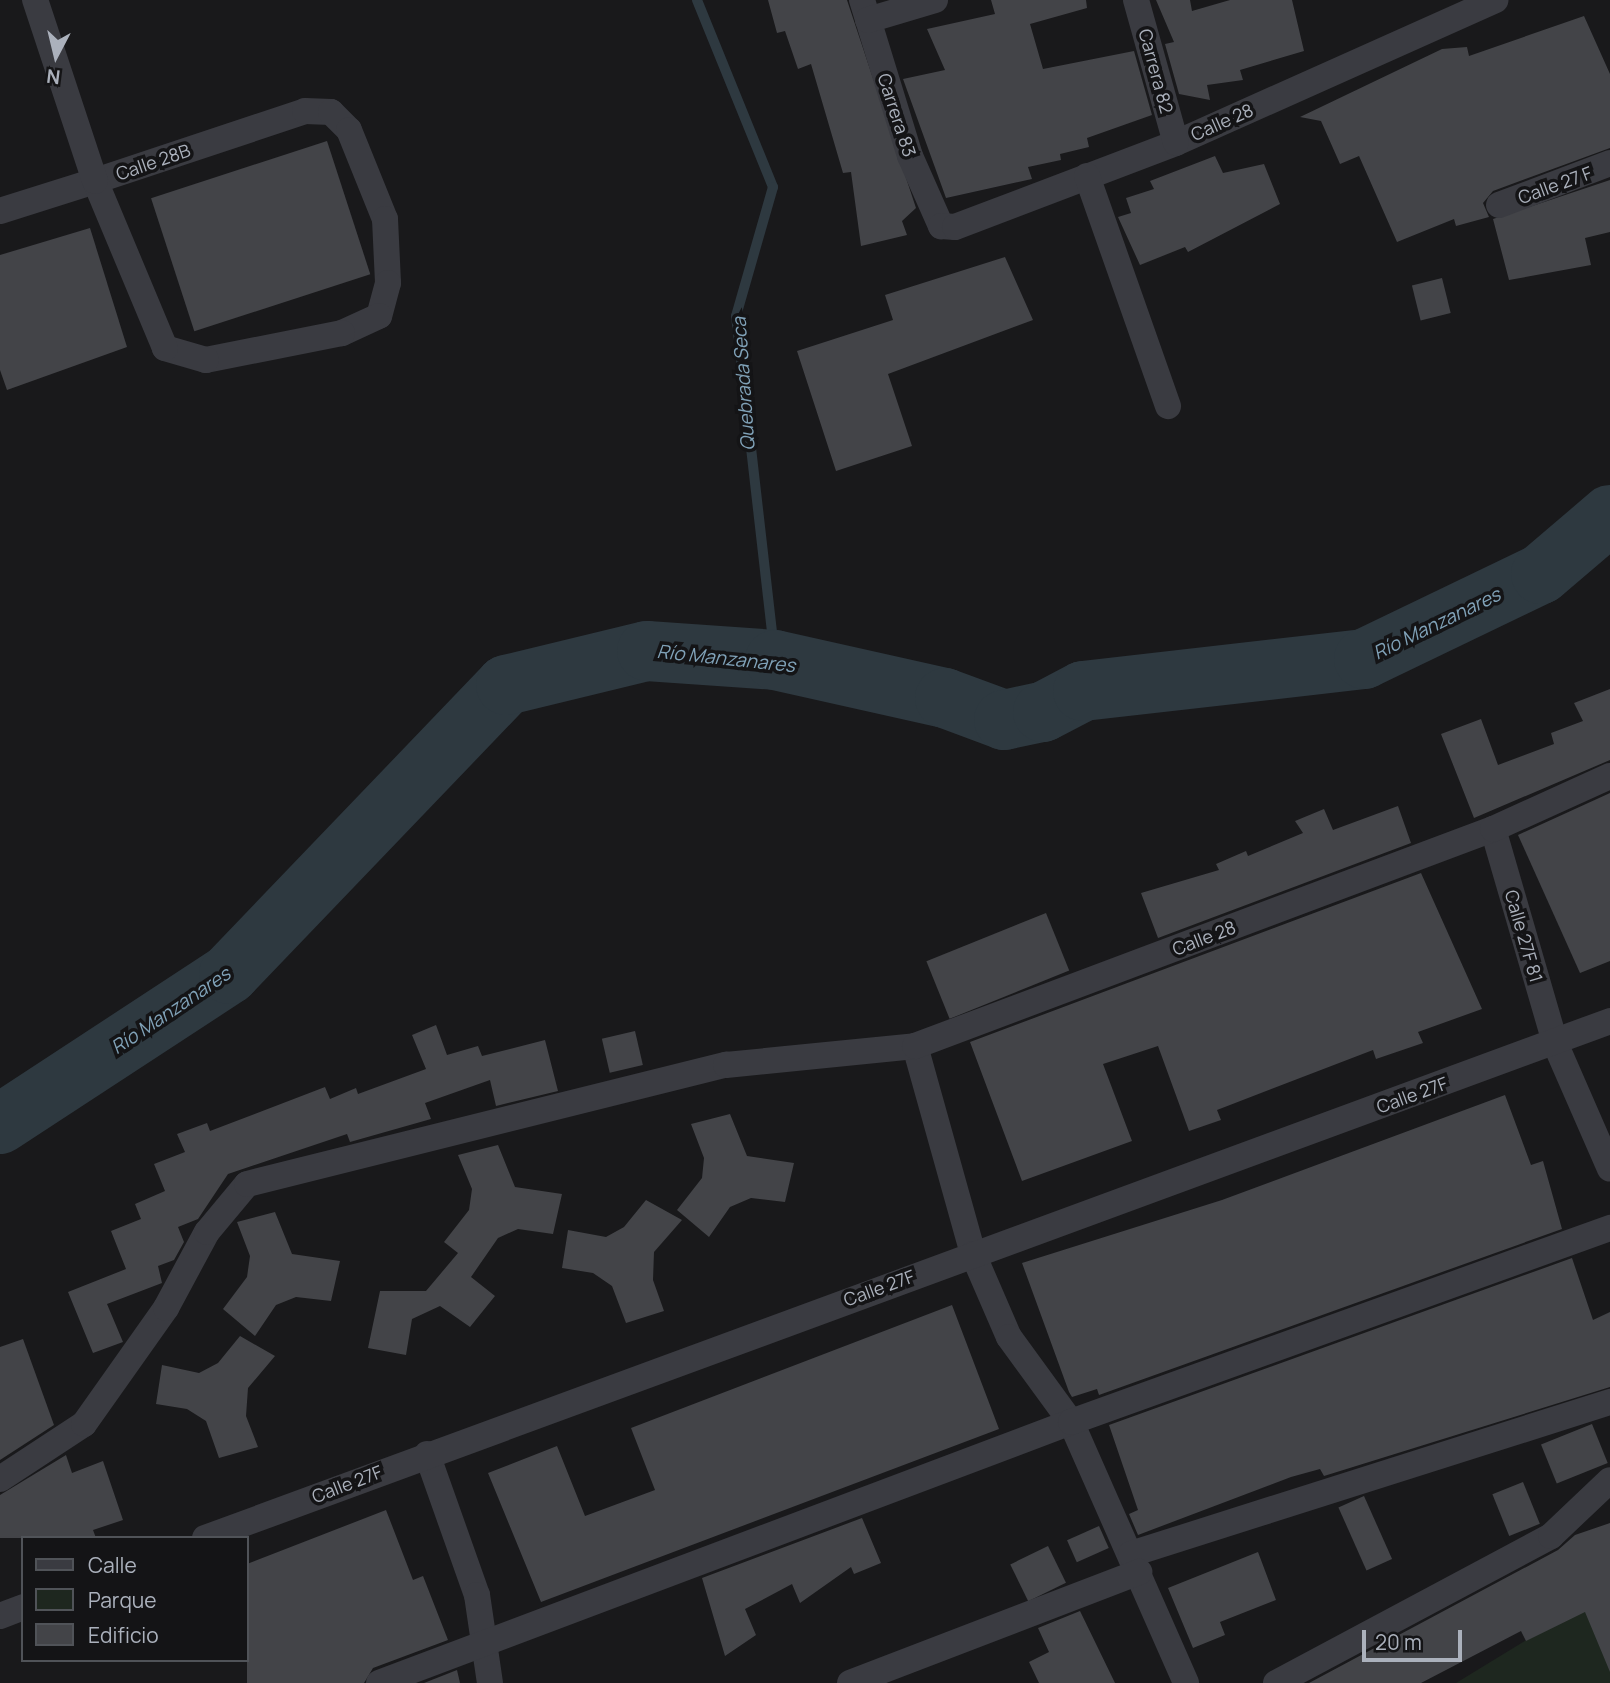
<!DOCTYPE html>
<meta charset="utf-8">
<style>
body{margin:0}
#map{position:relative;width:1610px;height:1683px;overflow:hidden;background:#19191b;font-family:Manrope,sans-serif}
div>[style]{position:absolute}
.green>*{inset:0;background:#1e271f}
.stream>*{height:10px;margin:-5px;padding:0 5px;transform-origin:5px;border-radius:5px;background:#2e3940}
.river>*{height:60px;margin:-30px;padding:0 30px;transform-origin:30px;border-radius:30px;background:#2e3940}
.building>*{inset:0;background:#434448;transform-origin:0 0}
.minor>*{height:26px;margin:-13px;padding:0 13px;transform-origin:13px;border-radius:13px;background:#3a3b41}
span{translate:-50% -50%;white-space:nowrap;text-align:center;line-height:1.15;-webkit-text-stroke:7px #141416;paint-order:stroke}
.street-label{font-size:18px;color:#abb1bc}
.water-label{font-size:19px;color:#80a2b8;font-style:italic}
.legend{position:absolute;left:21px;top:1536px;width:228px;height:126px;box-sizing:border-box;background:#141416;border:2px solid #505358;margin:0;padding:9px 12px;list-style:none;font-size:21px;color:#abb1bc}
.legend li{display:flex;align-items:center;gap:14px;height:35px}
.legend b{width:35px;border:2px solid #505358}
.north{position:absolute;left:21px;top:21px;width:70px;height:70px;-webkit-text-stroke:5px #141416;paint-order:stroke;rotate:187deg;font-size:19px;font-weight:700;line-height:28px;text-align:center;color:#abb1bc}
.north::after{content:'';display:block;margin:auto;width:24px;height:32px;background:#abb1bc;clip-path:polygon(50% 0,100% 100%,50% 72%,0 100%)}
.scale{position:absolute;left:1362px;top:1630px;width:100px;height:32px;box-sizing:border-box;border:4px solid #abb1bc;border-top:0;padding-left:9px;font-size:21px;line-height:24px;white-space:nowrap;color:#abb1bc;-webkit-text-stroke:5px #141416;paint-order:stroke}
</style>
<div id="map">
<div class="green">
<div style="clip-path:polygon(1610px 1589px,1610px 1683px,1456px 1683px)"></div>
</div>
<div class="stream">
<div style="left:697px;top:0;width:202px;rotate:67.9deg"></div>
<div style="left:773px;top:187px;width:134px;rotate:106deg"></div>
<div style="left:736px;top:316px;width:346px;rotate:83.5deg"></div>
</div>
<div class="river">
<div style="left:0;top:1124px;width:274px;rotate:-33.2deg"></div>
<div style="left:229px;top:974px;width:400px;rotate:-46.2deg"></div>
<div style="left:506px;top:685px;width:145px;rotate:-13.6deg"></div>
<div style="left:647px;top:651px;width:128px;rotate:4deg"></div>
<div style="left:775px;top:660px;width:174px;rotate:12.6deg"></div>
<div style="left:945px;top:698px;width:63px;rotate:20.4deg"></div>
<div style="left:1004px;top:720px;width:40px;rotate:-12deg"></div>
<div style="left:1043px;top:712px;width:45px;rotate:-27.7deg"></div>
<div style="left:1083px;top:691px;width:283px;rotate:-6.5deg"></div>
<div style="left:1364px;top:659px;width:196px;rotate:-25.7deg"></div>
<div style="left:1541px;top:574px;width:91px;rotate:-40.5deg"></div>
</div>
<div class="building">
<div style="clip-path:polygon(768px 0,847px 0,916px 208px,902px 221px,907px 235px,861px 246px,851px 172px,843px 173px,811px 64px,798px 69px,785px 31px,777px 33px)"></div>
<div style="clip-path:polygon(991px 0,1086px 0,1087px 8px,1030px 24px,1043px 69px,1134px 51px,1152px 115px,1087px 138px,1089px 147px,1060px 154px,1061px 160px,1028px 167px,1032px 179px,946px 198px,903px 79px,945px 70px,927px 29px,995px 14px)"></div>
<div style="clip-path:polygon(1156px 0,1190px 0,1192px 11px,1230px 0,1292px 0,1304px 51px,1240px 70px,1243px 80px,1207px 85px,1210px 100px,1179px 94px,1165px 44px,1174px 42px)"></div>
<div style="clip-path:polygon(1584px 16px,1610px 74px,1610px 148px,1493px 191px,1483px 203px,1489px 217px,1456px 226px,1454px 219px,1397px 242px,1359px 156px,1340px 164px,1321px 121px,1300px 117px,1442px 49px,1467px 47px,1469px 56px)"></div>
<div style="left:327px;top:141px;width:140px;height:185px;rotate:72deg"></div>
<div style="clip-path:polygon(1215px 156px,1223px 173px,1264px 164px,1280px 204px,1188px 252px,1185px 247px,1140px 265px,1118px 217px,1131px 213px,1126px 198px,1154px 189px,1150px 181px)"></div>
<div style="clip-path:polygon(1610px 180px,1610px 232px,1585px 238px,1591px 265px,1509px 280px,1493px 219px)"></div>
<div style="clip-path:polygon(90px 228px,127px 347px,7px 390px,0 370px,0 255px)"></div>
<div style="clip-path:polygon(1005px 257px,1033px 320px,888px 374px,912px 446px,836px 471px,797px 351px,893px 320px,885px 295px)"></div>
<div style="left:1442px;top:278px;width:36px;height:31px;rotate:76deg"></div>
<div style="clip-path:polygon(1610px 689px,1610px 760px,1474px 818px,1441px 734px,1481px 719px,1498px 765px,1554px 744px,1551px 733px,1583px 721px,1574px 703px)"></div>
<div style="clip-path:polygon(1610px 793px,1610px 961px,1580px 973px,1518px 835px)"></div>
<div style="clip-path:polygon(1398px 806px,1411px 843px,1158px 938px,1141px 893px,1219px 870px,1216px 864px,1246px 851px,1248px 856px,1303px 833px,1295px 821px,1324px 809px,1333px 830px)"></div>
<div style="clip-path:polygon(1421px 873px,1482px 1009px,1418px 1032px,1423px 1043px,1376px 1059px,1373px 1050px,1217px 1110px,1221px 1120px,1189px 1131px,1158px 1046px,1103px 1064px,1132px 1141px,1022px 1181px,970px 1042px)"></div>
<div style="left:1046px;top:913px;width:62px;height:129px;rotate:68deg"></div>
<div style="clip-path:polygon(436px 1025px,447px 1055px,478px 1046px,482px 1056px,545px 1040px,558px 1091px,496px 1106px,490px 1080px,425px 1103px,431px 1119px,350px 1142px,347px 1134px,228px 1174px,198px 1219px,178px 1227px,184px 1242px,174px 1260px,158px 1266px,162px 1283px,107px 1304px,123px 1342px,93px 1353px,68px 1292px,126px 1269px,111px 1231px,141px 1219px,135px 1204px,165px 1191px,154px 1164px,185px 1152px,177px 1134px,207px 1123px,210px 1131px,325px 1087px,330px 1099px,356px 1088px,358px 1094px,426px 1069px,412px 1035px)"></div>
<div style="left:635px;top:1031px;width:35px;height:34px;rotate:77deg"></div>
<div style="clip-path:polygon(1505px 1095px,1531px 1165px,1543px 1161px,1562px 1229px,1099px 1395px,1097px 1389px,1072px 1397px,1069px 1392px,1022px 1263px,1222px 1200px)"></div>
<div style="clip-path:polygon(730px 1114px,747px 1156px,794px 1163px,785px 1202px,751px 1198px,730px 1207px,709px 1237px,677px 1210px,702px 1178px,704px 1158px,691px 1124px)"></div>
<div style="clip-path:polygon(498px 1145px,515px 1187px,562px 1194px,553px 1234px,518px 1229px,498px 1238px,471px 1277px,495px 1296px,470px 1327px,440px 1306px,412px 1319px,406px 1355px,368px 1348px,380px 1291px,426px 1291px,458px 1253px,444px 1242px,469px 1210px,472px 1189px,458px 1155px)"></div>
<div style="clip-path:polygon(646px 1200px,682px 1220px,654px 1252px,653px 1280px,664px 1311px,626px 1323px,612px 1286px,593px 1273px,562px 1268px,568px 1230px,606px 1237px,624px 1227px)"></div>
<div style="clip-path:polygon(275px 1212px,292px 1254px,340px 1261px,331px 1301px,296px 1297px,276px 1305px,255px 1336px,223px 1309px,247px 1277px,250px 1256px,237px 1222px)"></div>
<div style="clip-path:polygon(1572px 1258px,1593px 1320px,1610px 1312px,1610px 1387px,1324px 1476px,1320px 1469px,1291px 1477px,1138px 1535px,1129px 1514px,1138px 1510px,1109px 1425px)"></div>
<div style="clip-path:polygon(952px 1305px,999px 1429px,541px 1602px,488px 1473px,557px 1446px,585px 1516px,655px 1490px,631px 1428px)"></div>
<div style="clip-path:polygon(240px 1336px,275px 1356px,248px 1388px,246px 1416px,258px 1447px,219px 1458px,206px 1421px,187px 1409px,156px 1404px,162px 1365px,199px 1373px,218px 1363px)"></div>
<div style="clip-path:polygon(23px 1339px,54px 1425px,0 1460px,0 1347px)"></div>
<div style="left:1592px;top:1424px;width:42px;height:55px;rotate:68deg"></div>
<div style="clip-path:polygon(66px 1455px,72px 1473px,103px 1461px,123px 1520px,93px 1530px,96px 1538px,0 1538px,0 1495px)"></div>
<div style="left:1523px;top:1482px;width:45px;height:33px;rotate:68deg"></div>
<div style="left:1364px;top:1496px;width:69px;height:28px;rotate:66deg"></div>
<div style="clip-path:polygon(386px 1510px,413px 1580px,423px 1576px,448px 1640px,373px 1668px,364px 1683px,247px 1683px,247px 1564px)"></div>
<div style="clip-path:polygon(862px 1518px,881px 1563px,854px 1574px,851px 1567px,800px 1603px,792px 1584px,745px 1609px,756px 1635px,725px 1656px,702px 1578px)"></div>
<div style="clip-path:polygon(1610px 1523px,1610px 1672px,1585px 1612px,1526px 1641px,1521px 1631px,1421px 1683px,1309px 1683px,1558px 1550px,1575px 1535px)"></div>
<div style="left:1099px;top:1526px;width:24px;height:35px;rotate:66deg"></div>
<div style="left:1048px;top:1546px;width:41px;height:42px;rotate:64deg"></div>
<div style="clip-path:polygon(1258px 1552px,1276px 1600px,1220px 1622px,1225px 1635px,1193px 1648px,1168px 1588px)"></div>
<div style="clip-path:polygon(1080px 1611px,1115px 1683px,1039px 1683px,1029px 1662px,1049px 1652px,1038px 1628px)"></div>
<div style="clip-path:polygon(457px 1670px,460px 1683px,424px 1683px)"></div>
</div>
<div class="minor">
<div style="left:862px;top:0;width:163px;rotate:72.9deg"></div>
<div style="left:910px;top:156px;width:77px;rotate:66.1deg"></div>
<div style="left:941px;top:226px;width:14px;rotate:4deg"></div>
<div style="left:955px;top:227px;width:236px;rotate:-20.8deg"></div>
<div style="left:1176px;top:143px;width:350px;rotate:-24.1deg"></div>
<div style="left:1136px;top:0;width:148px;rotate:74.4deg"></div>
<div style="left:868px;top:20px;width:70px;rotate:-16.6deg"></div>
<div style="left:1087px;top:176px;width:244px;rotate:70.6deg"></div>
<div style="left:1499px;top:205px;width:119px;rotate:-20.7deg"></div>
<div style="left:0;top:211px;width:100px;rotate:-17.5deg"></div>
<div style="left:95px;top:181px;width:221px;rotate:-18.4deg"></div>
<div style="left:305px;top:111px;width:26px;rotate:2deg"></div>
<div style="left:331px;top:112px;width:25px;rotate:45deg"></div>
<div style="left:349px;top:130px;width:96px;rotate:68deg"></div>
<div style="left:385px;top:219px;width:64px;rotate:87.3deg"></div>
<div style="left:388px;top:283px;width:34px;rotate:105deg"></div>
<div style="left:379px;top:316px;width:41px;rotate:155.3deg"></div>
<div style="left:342px;top:333px;width:139px;rotate:168.8deg"></div>
<div style="left:206px;top:360px;width:43px;rotate:-163.7deg"></div>
<div style="left:165px;top:348px;width:181px;rotate:-112.7deg"></div>
<div style="left:95px;top:181px;width:191px;rotate:-108.3deg"></div>
<div style="left:1493px;top:829px;width:223px;rotate:73.8deg"></div>
<div style="left:1555px;top:1043px;width:137px;rotate:66.4deg"></div>
<div style="left:915px;top:1046px;width:216px;rotate:74.4deg"></div>
<div style="left:973px;top:1254px;width:90px;rotate:66.6deg"></div>
<div style="left:1009px;top:1337px;width:105px;rotate:53.9deg"></div>
<div style="left:1071px;top:1422px;width:285px;rotate:66.2deg"></div>
<div style="left:427px;top:1454px;width:150px;rotate:70.5deg"></div>
<div style="left:477px;top:1595px;width:89px;rotate:81.6deg"></div>
<div style="left:0;top:1479px;width:100px;rotate:-33.2deg"></div>
<div style="left:84px;top:1424px;width:142px;rotate:-54.7deg"></div>
<div style="left:166px;top:1308px;width:86px;rotate:-61.7deg"></div>
<div style="left:207px;top:1232px;width:62px;rotate:-50.2deg"></div>
<div style="left:247px;top:1184px;width:494px;rotate:-14deg"></div>
<div style="left:726px;top:1065px;width:190px;rotate:-5.7deg"></div>
<div style="left:915px;top:1046px;width:617px;rotate:-20.58deg"></div>
<div style="left:1493px;top:829px;width:128px;rotate:-24.4deg"></div>
<div style="left:205px;top:1538px;width:1497px;rotate:-20.2deg"></div>
<div style="left:1131px;top:1554px;width:503px;rotate:-17.61deg"></div>
<div style="left:0;top:1616px;width:25px;rotate:-21deg"></div>
<div style="left:379px;top:1683px;width:740px;rotate:-20.66deg"></div>
<div style="left:1071px;top:1422px;width:573px;rotate:-19.8deg"></div>
<div style="left:850px;top:1683px;width:310px;rotate:-21deg"></div>
<div style="left:1276px;top:1683px;width:312px;rotate:-28.1deg"></div>
<div style="left:1551px;top:1536px;width:81px;rotate:-43.5deg"></div>
</div>
<div class="street-label">
<span style="left:1156px;top:71px;rotate:75deg">Carrera 82</span>
<span style="left:897px;top:115px;rotate:72deg">Carrera 83</span>
<span style="left:1222px;top:122px;rotate:-24deg">Calle 28</span>
<span style="left:153px;top:162px;rotate:-19deg">Calle 28B</span>
<span style="left:1555px;top:185px;rotate:-20deg">Calle 27 F</span>
<span style="left:1524px;top:936px;rotate:74deg">Calle 27F 81</span>
<span style="left:1204px;top:938px;rotate:-21deg">Calle 28</span>
<span style="left:1412px;top:1095px;rotate:-20deg">Calle 27F</span>
<span style="left:879px;top:1288px;rotate:-20deg">Calle 27F</span>
<span style="left:347px;top:1484px;rotate:-21deg">Calle 27F</span>
</div>
<div class="water-label">
<span style="left:744px;top:384px;rotate:-94deg">Quebrada Seca</span>
<span style="left:1437px;top:624px;rotate:-26deg">Río Manzanares</span>
<span style="left:726px;top:659px;rotate:6deg">Río Manzanares</span>
<span style="left:171px;top:1011px;rotate:-34deg">Río Manzanares</span>
</div>
<ul class="legend">
<li><b style="height:9px;background:#3a3b41"></b>Calle</li>
<li><b style="height:19px;background:#1e271f"></b>Parque</li>
<li><b style="height:19px;background:#434448"></b>Edificio</li>
</ul>
<div class="north">N</div>
<div class="scale">20 m</div>
</div>
